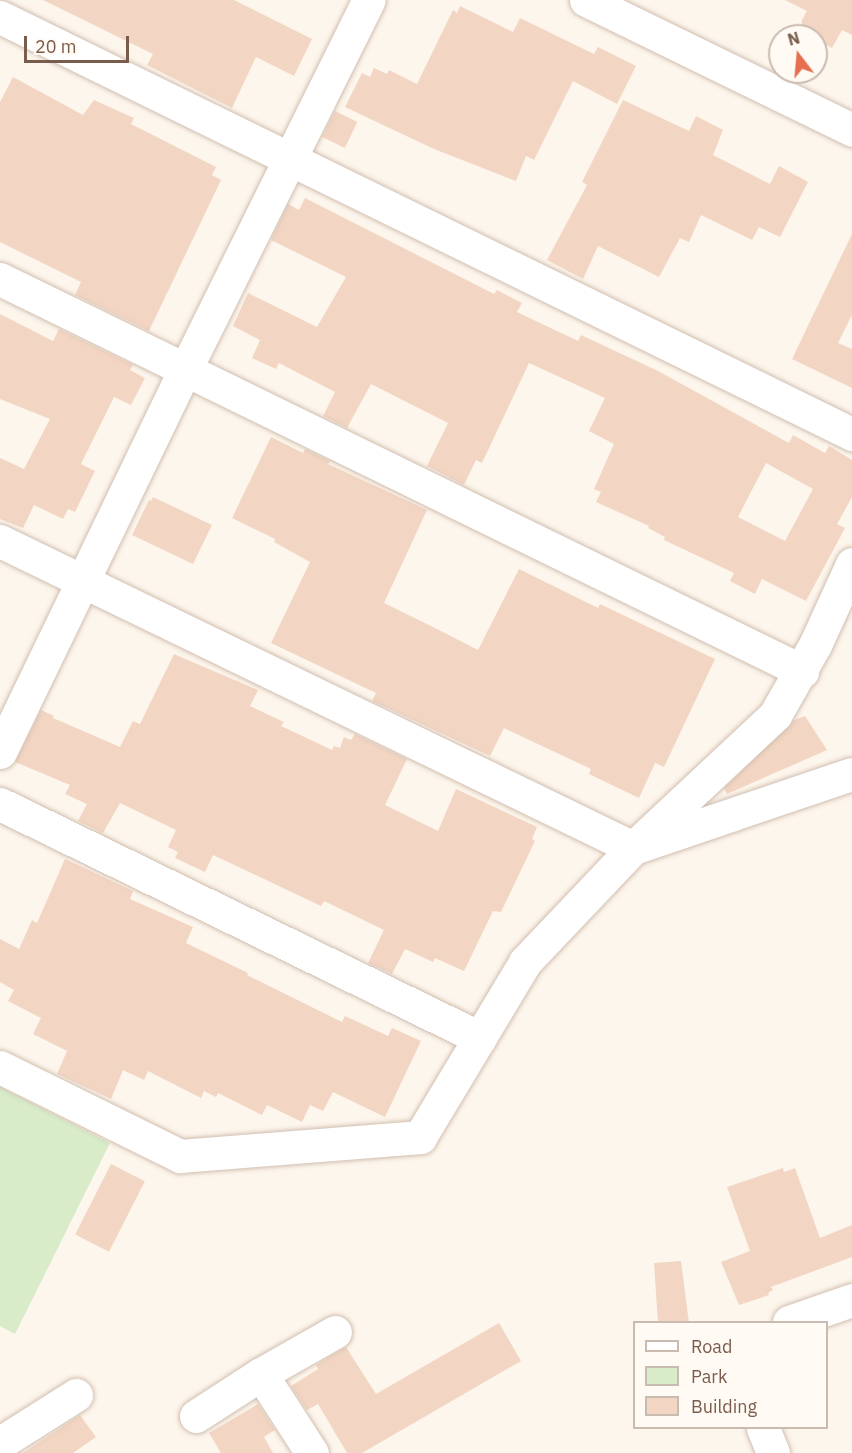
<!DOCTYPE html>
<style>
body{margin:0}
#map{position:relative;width:852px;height:1453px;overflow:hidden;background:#fdf6ec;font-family:"IBM Plex Sans",sans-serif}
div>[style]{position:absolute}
.green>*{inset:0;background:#d8ecc9}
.building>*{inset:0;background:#f3d5c3;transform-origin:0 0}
.roads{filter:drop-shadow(0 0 2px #d1beb0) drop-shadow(0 0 2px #d1beb0)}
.street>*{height:33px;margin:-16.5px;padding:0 16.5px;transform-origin:16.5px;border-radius:16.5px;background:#fff}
span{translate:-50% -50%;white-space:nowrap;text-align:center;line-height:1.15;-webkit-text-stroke:5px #fffaf3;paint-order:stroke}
.legend{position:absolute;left:633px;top:1321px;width:195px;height:108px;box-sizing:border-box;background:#fffaf3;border:2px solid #cabbb1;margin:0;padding:8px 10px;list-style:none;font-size:18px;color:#7a5c4d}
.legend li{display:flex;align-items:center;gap:12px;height:30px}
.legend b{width:30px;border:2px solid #cabbb1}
.north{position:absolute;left:768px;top:24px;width:60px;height:60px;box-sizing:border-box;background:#fffaf3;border:2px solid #cabbb1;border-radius:50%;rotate:344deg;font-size:16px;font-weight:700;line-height:24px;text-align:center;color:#7a5c4d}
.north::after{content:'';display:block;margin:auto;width:21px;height:27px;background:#e76f51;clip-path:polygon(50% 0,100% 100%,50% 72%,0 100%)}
.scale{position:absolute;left:24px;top:36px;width:105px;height:27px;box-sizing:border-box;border:3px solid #7a5c4d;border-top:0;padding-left:8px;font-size:18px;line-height:21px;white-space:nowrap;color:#7a5c4d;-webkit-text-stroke:4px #fffaf3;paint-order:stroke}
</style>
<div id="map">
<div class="green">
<div style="clip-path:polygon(0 1087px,110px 1143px,15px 1334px,0 1326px)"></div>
</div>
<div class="building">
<div style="clip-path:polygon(43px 0,234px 0,312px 39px,294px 76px,256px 57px,232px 108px,147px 65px,153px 54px)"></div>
<div style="clip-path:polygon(785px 0,852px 0,852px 35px,842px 30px,832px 48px,816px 39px,816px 36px,802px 32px,802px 20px,807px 11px)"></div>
<div style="clip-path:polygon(460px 6px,513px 32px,520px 18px,594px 54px,598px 47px,636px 66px,617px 104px,573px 81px,534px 160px,526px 156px,516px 181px,434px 149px,345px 107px,362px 73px,370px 77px,374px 68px,387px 74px,389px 70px,417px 84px,453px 10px,457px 13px)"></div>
<div style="clip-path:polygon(13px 77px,83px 115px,94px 100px,134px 118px,131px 124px,216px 167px,212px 175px,221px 180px,149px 331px,75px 295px,81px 282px,0 242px,0 102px)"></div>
<div style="clip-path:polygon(623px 100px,689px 131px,696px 116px,723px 130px,713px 155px,770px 184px,779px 166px,808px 182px,780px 237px,759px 227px,752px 240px,701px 215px,689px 242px,680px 238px,659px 277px,598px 246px,583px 279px,547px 260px,587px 185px,582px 182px)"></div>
<div style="left:335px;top:111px;width:25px;height:29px;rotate:26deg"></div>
<div style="clip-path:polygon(evenodd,305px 198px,494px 294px,497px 290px,522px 303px,517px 312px,578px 341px,581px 335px,658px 371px,789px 443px,793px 435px,825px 453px,829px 446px,852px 460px,852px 497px,837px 524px,845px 528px,806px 601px,762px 579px,755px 594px,730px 581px,734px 573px,664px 540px,665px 537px,648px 528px,649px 526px,596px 502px,601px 492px,594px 489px,614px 444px,589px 431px,605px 398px,529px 363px,482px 463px,476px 460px,464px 485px,427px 466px,448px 423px,371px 384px,347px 428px,323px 416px,335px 392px,279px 363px,276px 369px,252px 358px,260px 340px,233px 326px,248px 293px,317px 327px,346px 277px,271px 240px,288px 204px,299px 210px,305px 198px,766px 463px,813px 489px,785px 541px,738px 517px,766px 463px)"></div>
<div style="clip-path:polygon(852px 234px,852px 315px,838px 343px,852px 349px,852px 388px,792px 359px)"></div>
<div style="clip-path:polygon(0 314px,53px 341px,59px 329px,133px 365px,130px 370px,145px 378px,131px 405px,114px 397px,81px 464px,95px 471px,75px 512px,68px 509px,63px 519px,34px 505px,23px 528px,0 519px,0 458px,24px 469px,50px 419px,0 399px)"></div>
<div style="clip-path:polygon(271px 437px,303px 453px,305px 449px,330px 461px,328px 464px,427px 510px,384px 603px,437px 629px,478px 650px,519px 569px,598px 608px,600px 604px,715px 659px,664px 767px,655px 763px,639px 798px,589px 774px,591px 769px,504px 728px,490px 756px,372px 701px,376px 693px,271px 643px,310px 562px,274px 542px,275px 539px,232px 518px)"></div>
<div style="clip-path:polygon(153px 497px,212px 525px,193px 564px,132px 535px,149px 500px,151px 501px)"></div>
<div style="clip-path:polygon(174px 654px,258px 690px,250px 706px,284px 722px,281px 726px,332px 750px,334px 746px,340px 748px,344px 737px,351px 740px,355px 734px,407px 759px,385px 805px,438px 831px,456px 789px,537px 827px,532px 839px,535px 841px,501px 912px,493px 911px,464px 971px,435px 958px,433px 962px,405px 949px,392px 974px,368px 963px,384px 930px,324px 901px,321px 906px,213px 855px,205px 872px,175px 858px,178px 852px,168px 847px,176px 830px,120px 803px,103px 833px,78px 821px,87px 804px,65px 794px,70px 785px,15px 762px,41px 710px,54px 716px,53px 718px,120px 747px,133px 721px,140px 724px)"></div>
<div style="clip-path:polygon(805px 716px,827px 750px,727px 794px,724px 788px,794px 720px)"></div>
<div style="clip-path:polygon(65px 859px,133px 891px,130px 899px,193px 927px,186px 943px,248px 973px,247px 975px,342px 1022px,345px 1016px,388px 1036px,392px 1028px,421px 1041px,385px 1117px,333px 1092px,323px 1111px,310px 1105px,302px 1122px,267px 1105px,262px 1115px,218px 1093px,216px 1097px,204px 1091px,201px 1098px,148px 1071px,144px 1080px,123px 1070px,111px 1099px,57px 1074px,67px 1051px,33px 1034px,41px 1018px,8px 1001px,14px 990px,0 982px,0 939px,19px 949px,32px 920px,37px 923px)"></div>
<div style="left:111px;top:1164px;width:38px;height:79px;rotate:27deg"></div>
<div style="clip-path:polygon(783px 1168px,784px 1172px,795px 1168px,820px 1238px,852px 1225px,852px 1257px,771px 1287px,773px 1290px,768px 1293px,769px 1295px,739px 1305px,721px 1262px,750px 1251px,727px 1187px)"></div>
<div style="clip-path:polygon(681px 1261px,689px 1323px,658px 1323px,654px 1263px)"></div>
<div style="clip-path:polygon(499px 1323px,521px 1361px,362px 1453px,347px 1453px,318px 1404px,307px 1410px,291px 1386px,318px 1369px,316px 1365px,346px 1347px,376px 1394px)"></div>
<div style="clip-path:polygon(258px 1404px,275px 1430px,264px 1437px,273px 1453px,221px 1453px,209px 1433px)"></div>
<div style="clip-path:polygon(80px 1415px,96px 1437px,73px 1453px,23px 1453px)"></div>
</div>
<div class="roads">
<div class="street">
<div style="left:586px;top:0;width:296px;rotate:26deg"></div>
<div style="left:0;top:17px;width:949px;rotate:26.08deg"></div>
<div style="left:0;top:279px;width:893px;rotate:26.05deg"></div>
<div style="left:0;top:541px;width:704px;rotate:25.87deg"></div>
<div style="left:633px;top:848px;width:231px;rotate:-18.7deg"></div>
<div style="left:0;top:752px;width:424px;rotate:-64.2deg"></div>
<div style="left:185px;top:370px;width:413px;rotate:-63.6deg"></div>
<div style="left:0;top:804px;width:534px;rotate:25.99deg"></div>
<div style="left:0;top:1067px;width:201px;rotate:26.3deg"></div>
<div style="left:180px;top:1156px;width:241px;rotate:-4.5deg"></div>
<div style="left:420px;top:1137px;width:204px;rotate:-59deg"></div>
<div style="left:525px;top:962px;width:157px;rotate:-46.5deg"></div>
<div style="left:633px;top:848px;width:195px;rotate:-43.1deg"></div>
<div style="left:775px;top:715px;width:81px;rotate:-60.3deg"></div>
<div style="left:815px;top:645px;width:89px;rotate:-65.4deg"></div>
<div style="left:789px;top:1322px;width:67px;rotate:-19.2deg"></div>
<div style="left:261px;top:1374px;width:94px;rotate:57.2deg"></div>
<div style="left:196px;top:1416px;width:77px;rotate:-32.9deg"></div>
<div style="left:261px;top:1374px;width:85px;rotate:-29.6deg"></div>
<div style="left:763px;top:1428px;width:27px;rotate:68deg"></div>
<div style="left:0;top:1443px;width:90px;rotate:-32.3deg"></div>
</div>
</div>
<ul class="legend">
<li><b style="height:8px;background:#fff"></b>Road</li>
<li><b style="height:16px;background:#d8ecc9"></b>Park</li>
<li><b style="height:16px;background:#f3d5c3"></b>Building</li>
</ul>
<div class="north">N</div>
<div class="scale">20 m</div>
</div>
